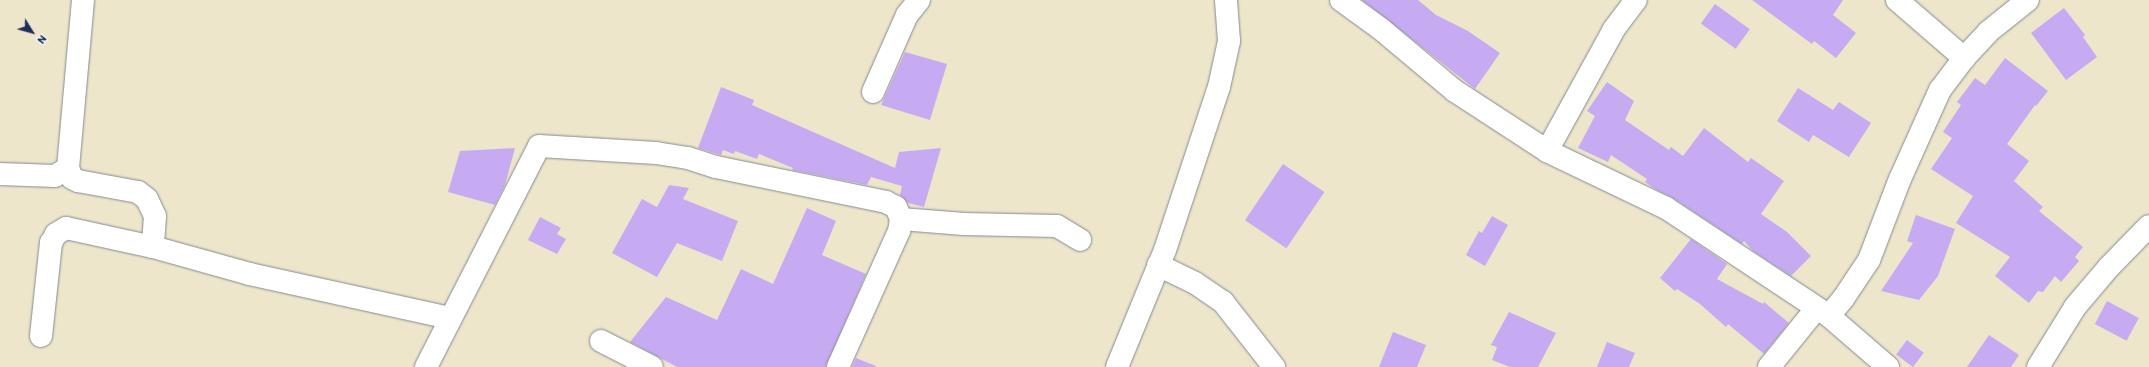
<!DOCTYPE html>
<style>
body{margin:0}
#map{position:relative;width:2149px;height:367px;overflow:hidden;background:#ede6ca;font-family:Itim,sans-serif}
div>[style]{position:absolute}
.building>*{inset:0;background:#c6abf3;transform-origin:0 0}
.roads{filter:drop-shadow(0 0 1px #848a94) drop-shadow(0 0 1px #848a94)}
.minor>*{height:22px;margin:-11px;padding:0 11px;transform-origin:11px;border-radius:11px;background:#fff}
span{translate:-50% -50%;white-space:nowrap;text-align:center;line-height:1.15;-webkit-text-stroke:3.5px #f7f3e8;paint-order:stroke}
.north{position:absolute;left:12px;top:12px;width:40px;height:40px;-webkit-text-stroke:3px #f7f3e8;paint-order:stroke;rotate:127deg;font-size:11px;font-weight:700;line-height:16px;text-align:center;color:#1b2f5e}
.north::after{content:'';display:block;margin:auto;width:14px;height:18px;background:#1b2f5e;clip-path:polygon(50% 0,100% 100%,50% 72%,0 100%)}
</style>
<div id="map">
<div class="building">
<div style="clip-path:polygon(1362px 0,1418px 0,1436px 15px,1468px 31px,1500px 53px,1475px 89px)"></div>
<div style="clip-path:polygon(1752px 0,1843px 0,1833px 15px,1856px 33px,1836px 58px,1814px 41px,1812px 44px)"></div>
<div style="left:1715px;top:4px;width:43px;height:24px;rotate:36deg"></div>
<div style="clip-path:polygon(2064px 8px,2085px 35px,2083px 37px,2097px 57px,2066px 80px,2031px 33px)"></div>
<div style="clip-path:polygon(905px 52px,947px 64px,930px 120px,881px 105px)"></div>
<div style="clip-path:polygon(2005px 58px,2048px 91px,2036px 106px,2035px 105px,2007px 144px,2029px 161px,2014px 181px,2043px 207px,2039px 211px,2083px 247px,2075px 257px,2079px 261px,2061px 282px,2055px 276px,2043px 292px,2038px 291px,2029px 303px,1995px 276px,2010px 257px,1956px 223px,1973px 196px,1931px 169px,1952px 138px,1943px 132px,1961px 105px,1957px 102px,1975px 78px,1985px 85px)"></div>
<div style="clip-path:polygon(1607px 82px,1634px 101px,1625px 120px,1669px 150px,1671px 147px,1683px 156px,1704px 128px,1748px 162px,1751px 158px,1784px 181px,1761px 214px,1787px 232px,1811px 256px,1791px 276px,1753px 251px,1744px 241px,1742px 244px,1673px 198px,1655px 189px,1645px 182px,1647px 179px,1611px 155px,1608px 162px,1578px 148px,1595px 116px,1587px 111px)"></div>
<div style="clip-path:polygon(721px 87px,754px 100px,752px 105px,895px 168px,899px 152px,941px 148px,924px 207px,908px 203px,900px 195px,902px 186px,871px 177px,867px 185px,792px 170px,793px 168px,759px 154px,757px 159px,735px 151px,734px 154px,723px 150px,721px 155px,698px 148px)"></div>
<div style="clip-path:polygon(1798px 88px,1833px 110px,1839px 102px,1871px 123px,1849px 157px,1813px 135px,1809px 142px,1777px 121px)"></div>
<div style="clip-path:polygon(515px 148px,505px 185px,495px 205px,448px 192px,460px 151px)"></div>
<div style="left:1283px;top:164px;width:50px;height:68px;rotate:34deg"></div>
<div style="clip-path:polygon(669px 185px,689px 188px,683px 199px,738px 221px,722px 261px,677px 243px,657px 277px,612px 253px,642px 199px,657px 207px)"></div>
<div style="clip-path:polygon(807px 208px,836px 221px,822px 255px,866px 274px,826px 367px,677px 367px,630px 342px,666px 297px,717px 320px,741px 269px,773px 284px)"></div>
<div style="clip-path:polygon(1916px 215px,1955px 229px,1938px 276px,1919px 300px,1881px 291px,1913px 243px,1907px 241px)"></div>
<div style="clip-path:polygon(1492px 216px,1508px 225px,1485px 266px,1466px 255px,1479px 231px,1482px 233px)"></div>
<div style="clip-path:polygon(540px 217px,561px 228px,557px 234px,566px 239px,557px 254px,528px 240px)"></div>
<div style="clip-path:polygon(1691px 239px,1727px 264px,1717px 279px,1763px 304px,1764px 302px,1789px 323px,1764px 354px,1728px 324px,1726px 327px,1700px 304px,1677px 289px,1675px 291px,1660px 278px)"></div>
<div style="left:2107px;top:301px;width:36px;height:26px;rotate:28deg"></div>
<div style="clip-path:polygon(1509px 312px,1556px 333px,1538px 367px,1510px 367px,1492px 360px,1497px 347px,1491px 345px)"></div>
<div style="clip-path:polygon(1393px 332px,1426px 345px,1417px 367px,1379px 367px)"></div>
<div style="clip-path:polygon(1989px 335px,2019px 355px,2011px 367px,1967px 367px)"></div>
<div style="left:1907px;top:340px;width:21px;height:18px;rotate:37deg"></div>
<div style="clip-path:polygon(1607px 342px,1635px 353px,1629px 367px,1597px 367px)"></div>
<div style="clip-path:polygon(856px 358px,876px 366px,876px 367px,852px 367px)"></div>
</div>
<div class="roads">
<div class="minor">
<div style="left:83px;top:0;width:169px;rotate:95.1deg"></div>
<div style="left:68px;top:168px;width:11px;rotate:68deg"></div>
<div style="left:72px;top:178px;width:7px;rotate:27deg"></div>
<div style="left:78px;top:181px;width:61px;rotate:10.4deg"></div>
<div style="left:138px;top:192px;width:11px;rotate:38deg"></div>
<div style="left:147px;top:199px;width:19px;rotate:65deg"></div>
<div style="left:155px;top:216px;width:31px;rotate:94deg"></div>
<div style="left:1341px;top:0;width:49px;rotate:35.9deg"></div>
<div style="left:1381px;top:29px;width:97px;rotate:40deg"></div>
<div style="left:1455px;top:91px;width:110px;rotate:33.1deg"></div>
<div style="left:1547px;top:151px;width:132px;rotate:25.6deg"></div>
<div style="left:1666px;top:208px;width:196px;rotate:33.5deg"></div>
<div style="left:1829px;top:316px;width:78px;rotate:40.8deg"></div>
<div style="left:1897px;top:0;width:89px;rotate:40.9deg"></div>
<div style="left:873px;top:92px;width:84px;rotate:-66.2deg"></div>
<div style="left:907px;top:15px;width:19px;rotate:-51deg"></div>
<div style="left:1547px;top:151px;width:139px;rotate:-61.2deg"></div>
<div style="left:1614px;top:29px;width:36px;rotate:-53deg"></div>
<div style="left:0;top:174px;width:55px;rotate:2.1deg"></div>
<div style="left:55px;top:176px;width:15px;rotate:-32deg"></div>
<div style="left:901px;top:219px;width:63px;rotate:4.5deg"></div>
<div style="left:964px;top:224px;width:93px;rotate:1.2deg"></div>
<div style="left:1057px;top:226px;width:27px;rotate:31deg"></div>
<div style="left:1158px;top:265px;width:41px;rotate:25.9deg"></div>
<div style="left:1195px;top:283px;width:34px;rotate:34deg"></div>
<div style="left:1223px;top:302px;width:83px;rotate:51.9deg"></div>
<div style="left:1829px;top:316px;width:22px;rotate:-51deg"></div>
<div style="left:1843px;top:299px;width:47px;rotate:-56.3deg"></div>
<div style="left:1869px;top:260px;width:87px;rotate:-69.1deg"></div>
<div style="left:1900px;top:179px;width:98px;rotate:-65.8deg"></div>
<div style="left:1940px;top:90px;width:40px;rotate:-53deg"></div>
<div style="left:1964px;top:58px;width:35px;rotate:-47deg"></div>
<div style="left:1988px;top:32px;width:51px;rotate:-38.7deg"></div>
<div style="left:41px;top:336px;width:94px;rotate:-83.9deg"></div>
<div style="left:51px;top:243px;width:10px;rotate:-61deg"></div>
<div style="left:56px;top:234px;width:12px;rotate:-31deg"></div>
<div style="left:66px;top:228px;width:89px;rotate:12.3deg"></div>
<div style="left:153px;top:247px;width:101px;rotate:15.6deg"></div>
<div style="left:250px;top:274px;width:205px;rotate:12.4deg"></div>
<div style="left:601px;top:341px;width:57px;rotate:27deg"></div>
<div style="left:426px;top:367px;width:248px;rotate:-62.9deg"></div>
<div style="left:539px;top:146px;width:117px;rotate:3.4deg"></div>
<div style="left:656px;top:153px;width:32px;rotate:9deg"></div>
<div style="left:688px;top:158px;width:29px;rotate:18deg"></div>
<div style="left:716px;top:167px;width:174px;rotate:11.6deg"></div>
<div style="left:886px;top:202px;width:11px;rotate:27deg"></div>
<div style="left:896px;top:207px;width:13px;rotate:67deg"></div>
<div style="left:901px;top:219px;width:12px;rotate:99deg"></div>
<div style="left:899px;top:231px;width:149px;rotate:114.2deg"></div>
<div style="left:1117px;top:367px;width:126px;rotate:-67.7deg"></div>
<div style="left:1165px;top:250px;width:172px;rotate:-71.7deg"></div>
<div style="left:1219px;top:87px;width:47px;rotate:-77.7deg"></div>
<div style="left:1229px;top:41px;width:41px;rotate:-94.2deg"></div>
<div style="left:1769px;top:367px;width:75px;rotate:-51deg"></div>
<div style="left:2038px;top:367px;width:70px;rotate:-58.3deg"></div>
<div style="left:2075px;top:307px;width:52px;rotate:-49.6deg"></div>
<div style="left:2109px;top:267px;width:57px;rotate:-45.7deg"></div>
</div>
</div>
<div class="north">N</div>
</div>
